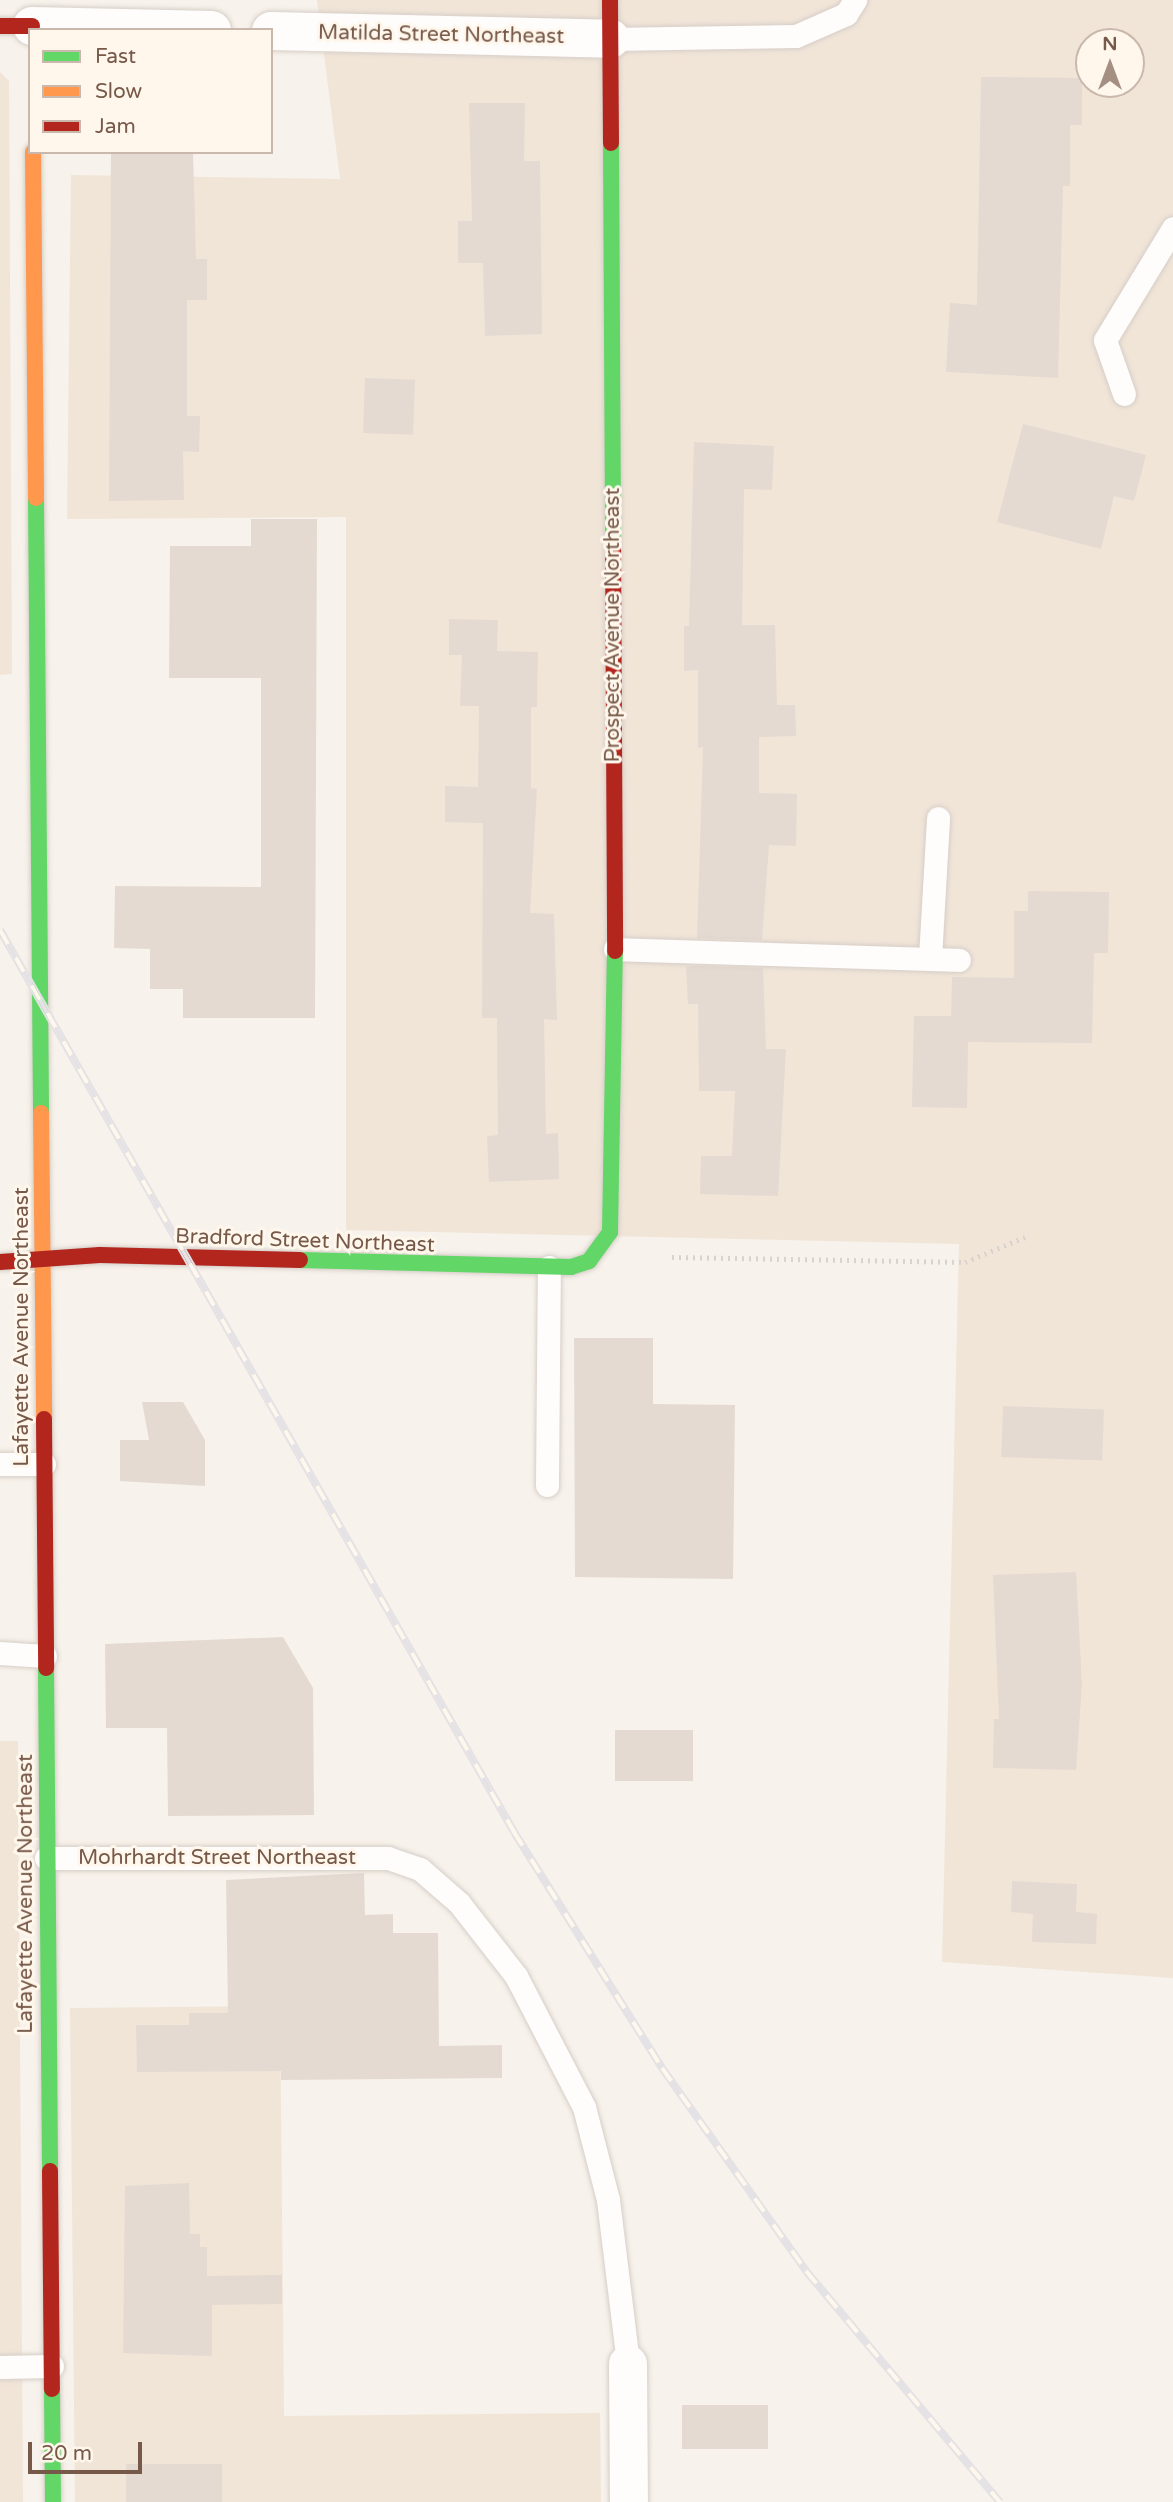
<!DOCTYPE html>
<style>
body{margin:0}
#map{position:relative;width:1173px;height:2502px;overflow:hidden;background:#f7f2eb;font-family:"Varela Round",sans-serif}
div>[style]{position:absolute}
.residential>*{inset:0;background:#f1e5d8}
.building>*{inset:0;background:#e4dad2;transform-origin:0 0}
.path>*{height:4.5px;margin-top:-2.25px;transform-origin:0;background:repeating-linear-gradient(90deg,#dad2cd 0 2px,transparent 0 7px)}
.roads{filter:drop-shadow(0 0 2px #d6cec8) drop-shadow(0 0 2px #d6cec8)}
.lane>*{height:23px;margin:-11.5px;padding:0 11.5px;transform-origin:11.5px;border-radius:11.5px;background:#fefdfc}
.street>*{height:38px;margin:-19px;padding:0 19px;transform-origin:19px;border-radius:19px;background:#fefdfc}
.fast>*{height:16px;margin:-8px;padding:0 8px;transform-origin:8px;border-radius:8px;background:#63d668}
.slow>*{height:16px;margin:-8px;padding:0 8px;transform-origin:8px;border-radius:8px;background:#ff974d}
.jam>*{height:16px;margin:-8px;padding:0 8px;transform-origin:8px;border-radius:8px;background:#b3261e}
.rail>*{height:8px;margin-top:-4px;transform-origin:0;background:repeating-linear-gradient(90deg,#fff7ec 0 16px,#e5e2e5 0 32px);box-sizing:border-box;border-block:2px solid #e5e2e5}
span{translate:-50% -50%;white-space:nowrap;text-align:center;line-height:1.15;-webkit-text-stroke:6px #fff7ec;paint-order:stroke}
.street-label{font-size:21px;color:#775949}
.legend{position:absolute;left:28px;top:28px;width:245px;height:126px;box-sizing:border-box;background:#fff7ec;border:2px solid #c9b8ab;margin:0;padding:9px 12px;list-style:none;font-size:21px;color:#775949}
.legend li{display:flex;align-items:center;gap:14px;height:35px}
.legend b{width:35px;border:2px solid #c9b8ab}
.north{position:absolute;left:1075px;top:28px;width:70px;height:70px;box-sizing:border-box;background:#fff7ec;border:2px solid #c9b8ab;border-radius:50%;rotate:0deg;font-size:19px;font-weight:700;line-height:28px;text-align:center;color:#775949}
.north::after{content:'';display:block;margin:auto;width:24px;height:32px;background:#a48f82;clip-path:polygon(50% 0,100% 100%,50% 72%,0 100%)}
.scale{position:absolute;left:28px;top:2442px;width:114px;height:32px;box-sizing:border-box;border:4px solid #775949;border-top:0;padding-left:9px;font-size:21px;line-height:24px;white-space:nowrap;color:#775949;-webkit-text-stroke:5px #fff7ec;paint-order:stroke}
</style>
<div id="map">
<div class="residential">
<div style="clip-path:polygon(evenodd,317px 0,1173px 0,1173px 1978px,942px 1962px,959px 1244px,346px 1230px,346px 517px,67px 519px,71px 175px,340px 179px,317px 0,1089px 42px,1131px 42px,1131px 84px,1089px 84px,1089px 42px)"></div>
<div style="clip-path:polygon(0 72px,9px 81px,12px 674px,0 675px)"></div>
<div style="clip-path:polygon(0 1741px,18px 1741px,23px 2502px,0 2502px)"></div>
<div style="clip-path:polygon(280px 2006px,284px 2416px,600px 2413px,601px 2502px,75px 2502px,70px 2008px)"></div>
</div>
<div class="building">
<div style="clip-path:polygon(981px 77px,1082px 78px,1082px 125px,1070px 125px,1070px 186px,1063px 186px,1058px 378px,946px 372px,950px 303px,977px 305px)"></div>
<div style="clip-path:polygon(469px 103px,525px 103px,524px 161px,540px 161px,542px 334px,485px 336px,483px 263px,458px 263px,458px 221px,472px 221px)"></div>
<div style="clip-path:polygon(111px 152px,193px 152px,196px 259px,207px 259px,207px 300px,187px 300px,187px 416px,200px 416px,199px 452px,183px 451px,184px 500px,109px 501px)"></div>
<div style="left:365px;top:378px;width:50px;height:55px;rotate:2deg"></div>
<div style="clip-path:polygon(1023px 424px,1146px 455px,1134px 501px,1114px 496px,1101px 549px,997px 522px)"></div>
<div style="clip-path:polygon(694px 442px,774px 446px,772px 490px,744px 489px,742px 625px,775px 625px,777px 705px,795px 705px,796px 736px,759px 737px,759px 793px,797px 794px,796px 846px,769px 845px,762px 940px,697px 938px,703px 747px,698px 748px,698px 670px,684px 671px,684px 626px,689px 626px)"></div>
<div style="clip-path:polygon(251px 519px,317px 519px,315px 1018px,183px 1018px,183px 989px,150px 989px,150px 949px,114px 948px,115px 886px,261px 887px,261px 678px,169px 678px,170px 546px,251px 546px)"></div>
<div style="clip-path:polygon(449px 619px,498px 620px,497px 651px,538px 652px,537px 707px,531px 707px,531px 788px,537px 789px,530px 913px,554px 914px,557px 1020px,544px 1019px,546px 1134px,558px 1133px,559px 1179px,489px 1182px,487px 1136px,498px 1135px,497px 1018px,482px 1018px,483px 823px,445px 822px,445px 786px,478px 787px,479px 706px,460px 706px,462px 655px,449px 655px)"></div>
<div style="clip-path:polygon(1028px 891px,1109px 892px,1108px 953px,1094px 953px,1092px 1043px,968px 1042px,967px 1108px,912px 1107px,914px 1016px,951px 1016px,952px 977px,1014px 978px,1014px 911px,1028px 911px)"></div>
<div style="clip-path:polygon(696px 966px,763px 968px,766px 1049px,786px 1049px,778px 1196px,700px 1194px,701px 1156px,732px 1156px,735px 1091px,699px 1091px,698px 1004px,688px 1004px,686px 967px)"></div>
<div style="clip-path:polygon(574px 1338px,653px 1338px,653px 1404px,735px 1405px,733px 1579px,575px 1577px)"></div>
<div style="clip-path:polygon(142px 1402px,183px 1402px,205px 1440px,205px 1486px,120px 1481px,120px 1440px,149px 1440px)"></div>
<div style="left:1003px;top:1406px;width:101px;height:51px;rotate:2deg"></div>
<div style="clip-path:polygon(1076px 1572px,1082px 1685px,1076px 1770px,993px 1768px,994px 1719px,999px 1719px,993px 1575px)"></div>
<div style="clip-path:polygon(283px 1637px,313px 1688px,314px 1815px,168px 1816px,167px 1728px,106px 1728px,105px 1644px)"></div>
<div style="left:615px;top:1730px;width:78px;height:51px"></div>
<div style="clip-path:polygon(364px 1873px,365px 1915px,393px 1914px,393px 1933px,438px 1933px,439px 2046px,502px 2045px,502px 2078px,281px 2080px,281px 2071px,137px 2072px,136px 2025px,189px 2025px,189px 2013px,228px 2013px,226px 1880px)"></div>
<div style="clip-path:polygon(1012px 1881px,1077px 1884px,1076px 1912px,1097px 1914px,1096px 1944px,1032px 1942px,1033px 1914px,1011px 1912px)"></div>
<div style="clip-path:polygon(189px 2183px,190px 2234px,200px 2234px,200px 2247px,207px 2247px,207px 2276px,282px 2275px,282px 2304px,212px 2305px,212px 2356px,123px 2353px,125px 2186px)"></div>
<div style="left:768px;top:2405px;width:44px;height:86px;rotate:90deg"></div>
<div style="left:222px;top:2464px;width:38px;height:96px;rotate:90deg"></div>
</div>
<div class="path">
<div style="left:672px;top:1257px;width:293px;rotate:1deg"></div>
<div style="left:965px;top:1262px;width:65px;rotate:-22.6deg"></div>
</div>
<div class="roads">
<div class="lane">
<div style="left:611px;top:39px;width:185px;rotate:-0.9deg"></div>
<div style="left:796px;top:36px;width:55px;rotate:-23.7deg"></div>
<div style="left:846px;top:14px;width:17px;rotate:-57deg"></div>
<div style="left:1124px;top:394px;width:57px;rotate:-109.4deg"></div>
<div style="left:1105px;top:340px;width:131px;rotate:-58.7deg"></div>
<div style="left:615px;top:949px;width:344px;rotate:1.8deg"></div>
<div style="left:930px;top:958px;width:140px;rotate:-86.7deg"></div>
<div style="left:0;top:1464px;width:44px"></div>
<div style="left:547px;top:1485px;width:218px;rotate:-89.5deg"></div>
<div style="left:0;top:1653px;width:45px;rotate:3.8deg"></div>
<div style="left:46px;top:1858px;width:342px"></div>
<div style="left:388px;top:1858px;width:34px;rotate:19deg"></div>
<div style="left:420px;top:1869px;width:52px;rotate:41.1deg"></div>
<div style="left:459px;top:1903px;width:93px;rotate:52deg"></div>
<div style="left:516px;top:1976px;width:148px;rotate:62.6deg"></div>
<div style="left:584px;top:2107px;width:96px;rotate:75.5deg"></div>
<div style="left:608px;top:2200px;width:165px;rotate:83deg"></div>
<div style="left:0;top:2367px;width:52px;rotate:-1.1deg"></div>
</div>
<div class="street">
<div style="left:32px;top:26px;width:180px;rotate:1.3deg"></div>
<div style="left:271px;top:31px;width:340px;rotate:1.3deg"></div>
<div style="left:628px;top:2364px;width:138px;rotate:89.6deg"></div>
</div>
<div class="fast">
<div style="left:611px;top:143px;width:397px;rotate:89.7deg"></div>
<div style="left:36px;top:498px;width:615px;rotate:89.53deg"></div>
<div style="left:300px;top:1260px;width:271px;rotate:1.5deg"></div>
<div style="left:571px;top:1267px;width:19px;rotate:-18deg"></div>
<div style="left:589px;top:1261px;width:36px;rotate:-54deg"></div>
<div style="left:610px;top:1232px;width:281px;rotate:-89deg"></div>
<div style="left:46px;top:1668px;width:503px;rotate:89.54deg"></div>
<div style="left:52px;top:2389px;width:113px;rotate:89.5deg"></div>
</div>
<div class="slow">
<div style="left:33px;top:152px;width:346px;rotate:89.5deg"></div>
<div style="left:41px;top:1113px;width:306px;rotate:89.4deg"></div>
</div>
<div class="jam">
<div style="left:610px;top:0;width:143px;rotate:89.6deg"></div>
<div style="left:0;top:26px;width:32px"></div>
<div style="left:613px;top:540px;width:411px;rotate:89.7deg"></div>
<div style="left:0;top:1262px;width:100px;rotate:-4deg"></div>
<div style="left:100px;top:1255px;width:200px;rotate:1.4deg"></div>
<div style="left:44px;top:1419px;width:249px;rotate:89.5deg"></div>
<div style="left:50px;top:2171px;width:218px;rotate:89.5deg"></div>
</div>
</div>
<div class="rail">
<div style="left:0;top:930px;width:1038px;rotate:60.32deg"></div>
<div style="left:514px;top:1832px;width:279px;rotate:57.9deg"></div>
<div style="left:662px;top:2068px;width:249px;rotate:54.6deg"></div>
<div style="left:806px;top:2271px;width:302px;rotate:50deg"></div>
</div>
<div class="street-label">
<span style="left:441px;top:35px;rotate:1deg">Matilda Street Northeast</span>
<span style="left:613px;top:625px;rotate:-90deg">Prospect Avenue Northeast</span>
<span style="left:305px;top:1241px;rotate:2deg">Bradford Street Northeast</span>
<span style="left:22px;top:1327px;rotate:-90deg">Lafayette Avenue Northeast</span>
<span style="left:217px;top:1858px">Mohrhardt Street Northeast</span>
<span style="left:26px;top:1894px;rotate:-90deg">Lafayette Avenue Northeast</span>
</div>
<ul class="legend">
<li><b style="height:9px;background:#63d668"></b>Fast</li>
<li><b style="height:9px;background:#ff974d"></b>Slow</li>
<li><b style="height:9px;background:#b3261e"></b>Jam</li>
</ul>
<div class="north">N</div>
<div class="scale">20 m</div>
</div>
